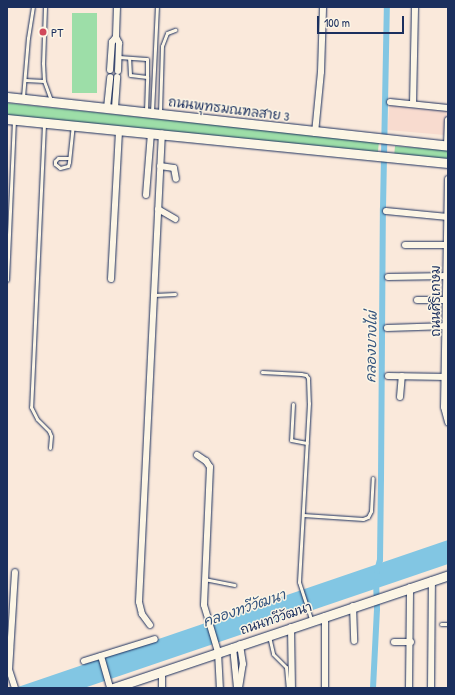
<!DOCTYPE html>
<meta charset="utf-8">
<style>
body{margin:0}
#map{position:relative;width:455px;height:695px;overflow:hidden;background:#fae9db;font-family:"Patrick Hand","Playpen Sans Thai",sans-serif}
div>[style]{position:absolute}
.built>*{inset:0;background:#f8dbcf;transform-origin:0 0}
.green>*{inset:0;background:#9ddea8;transform-origin:0 0}
.water>*{inset:0;background:#82c6e3}
.canal>*{height:6px;margin:-3px;padding:0 3px;transform-origin:3px;border-radius:3px;background:#82c6e3}
.roads{filter:drop-shadow(0 0 1px #1b2f5e) drop-shadow(0 0 1px #1b2f5e)}
.lane>*{height:3px;margin:-1.5px;padding:0 1.5px;transform-origin:1.5px;border-radius:1.5px;background:#fcf5e5}
.street>*{height:6px;margin:-3px;padding:0 3px;transform-origin:3px;border-radius:3px;background:#fcf5e5}
.secondary>*{height:9px;margin:-4.5px;padding:0 4.5px;transform-origin:4.5px;border-radius:4.5px;background:#fcf5e5}
.dots>*{width:11px;height:11px;translate:-50% -50%;box-sizing:border-box;border:2px solid #fcf5e5;border-radius:50%}
span{translate:-50% -50%;white-space:nowrap;text-align:center;line-height:1.15;-webkit-text-stroke:3px #fcf5e5;paint-order:stroke}
.poi-label{font-size:13px;color:#1b2f5e}
.left{translate:0 -50%;text-align:left}
.street-label{font-size:13px;color:#1b2f5e}
.water-label{font-size:14px;color:#35557f;font-style:italic}
.frame{position:absolute;inset:0;border:8px solid #1b2f5e;pointer-events:none}
.scale{position:absolute;left:317px;top:16px;width:87px;height:18px;box-sizing:border-box;border:2px solid #1b2f5e;border-top:0;padding-left:5px;font-size:12px;line-height:14px;white-space:nowrap;color:#1b2f5e;-webkit-text-stroke:3px #fcf5e5;paint-order:stroke}
</style>
<div id="map">
<div class="built">
<div style="left:390px;top:99px;width:58px;height:31px;rotate:5deg"></div>
</div>
<div class="green">
<div style="left:72px;top:13px;width:25px;height:80px"></div>
<div style="left:7px;top:103px;width:374px;height:12px;rotate:6deg"></div>
<div style="left:395px;top:146px;width:53px;height:9px;rotate:5deg"></div>
</div>
<div class="water">
<div style="clip-path:polygon(448px 540px,448px 564px,407px 578px,84px 688px,15px 688px)"></div>
</div>
<div class="canal">
<div style="left:377px;top:571px;width:11px;rotate:-75deg"></div>
<div style="left:380px;top:560px;width:81px;rotate:-89.3deg"></div>
<div style="left:381px;top:479px;width:271px;rotate:-89.6deg"></div>
<div style="left:383px;top:208px;width:201px;rotate:-88.9deg"></div>
<div style="left:373px;top:688px;width:79px;rotate:-87.1deg"></div>
<div style="left:377px;top:609px;width:27px;rotate:-92deg"></div>
</div>
<div class="roads">
<div class="lane">
<div style="left:45px;top:7px;width:56px;rotate:92deg"></div>
<div style="left:43px;top:63px;width:18px;rotate:87deg"></div>
<div style="left:44px;top:81px;width:20px;rotate:70deg"></div>
<div style="left:119px;top:57px;width:27px;rotate:4deg"></div>
<div style="left:146px;top:59px;width:1px"></div>
<div style="left:147px;top:59px;width:18px;rotate:90deg"></div>
<div style="left:147px;top:77px;width:17px;rotate:-173deg"></div>
<div style="left:130px;top:75px;width:17px;rotate:-93deg"></div>
<div style="left:25px;top:80px;width:19px;rotate:3deg"></div>
<div style="left:23px;top:97px;width:59px;rotate:-85.2deg"></div>
<div style="left:28px;top:38px;width:31px;rotate:-81deg"></div>
<div style="left:146px;top:111px;width:34px;rotate:-88deg"></div>
<div style="left:152px;top:112px;width:105px;rotate:-87.3deg"></div>
<div style="left:160px;top:113px;width:67px;rotate:-88.3deg"></div>
<div style="left:162px;top:46px;width:14px;rotate:-69deg"></div>
<div style="left:167px;top:33px;width:9px;rotate:-21deg"></div>
<div style="left:44px;top:124px;width:283px;rotate:92.6deg"></div>
<div style="left:31px;top:407px;width:13px;rotate:63deg"></div>
<div style="left:37px;top:419px;width:17px;rotate:45deg"></div>
<div style="left:49px;top:431px;width:5px;rotate:68deg"></div>
<div style="left:51px;top:436px;width:12px;rotate:95deg"></div>
<div style="left:69px;top:158px;width:11px;rotate:180deg"></div>
<div style="left:58px;top:158px;width:4px;rotate:135deg"></div>
<div style="left:55px;top:161px;width:3px;rotate:90deg"></div>
<div style="left:55px;top:164px;width:6px;rotate:39deg"></div>
<div style="left:60px;top:168px;width:8px;rotate:-14deg"></div>
<div style="left:68px;top:166px;width:4px;rotate:-76deg"></div>
<div style="left:69px;top:162px;width:36px;rotate:-84deg"></div>
<div style="left:7px;top:280px;width:160px;rotate:-87.5deg"></div>
<div style="left:154px;top:295px;width:21px;rotate:-3deg"></div>
<div style="left:262px;top:372px;width:39px;rotate:3deg"></div>
<div style="left:301px;top:374px;width:5px;rotate:11deg"></div>
<div style="left:306px;top:375px;width:4px;rotate:56deg"></div>
<div style="left:308px;top:378px;width:25px;rotate:88deg"></div>
<div style="left:309px;top:403px;width:179px;rotate:93.2deg"></div>
<div style="left:299px;top:582px;width:40px;rotate:72deg"></div>
<div style="left:293px;top:404px;width:36px;rotate:93deg"></div>
<div style="left:291px;top:440px;width:16px;rotate:11deg"></div>
<div style="left:303px;top:515px;width:60px;rotate:3.8deg"></div>
<div style="left:363px;top:519px;width:5px;rotate:-22deg"></div>
<div style="left:368px;top:517px;width:7px;rotate:-63deg"></div>
<div style="left:371px;top:511px;width:33px;rotate:-87deg"></div>
<div style="left:204px;top:579px;width:31px;rotate:11deg"></div>
<div style="left:441px;top:624px;width:7px"></div>
<div style="left:269px;top:636px;width:18px;rotate:77deg"></div>
<div style="left:273px;top:654px;width:18px;rotate:45deg"></div>
<div style="left:286px;top:667px;width:21px;rotate:85deg"></div>
</div>
<div class="street">
<div style="left:117px;top:7px;width:30px;rotate:92deg"></div>
<div style="left:116px;top:37px;width:7px;rotate:63deg"></div>
<div style="left:119px;top:43px;width:28px;rotate:92deg"></div>
<div style="left:110px;top:70px;width:28px;rotate:-86deg"></div>
<div style="left:112px;top:42px;width:6px;rotate:-51deg"></div>
<div style="left:390px;top:102px;width:58px;rotate:5.9deg"></div>
<div style="left:413px;top:104px;width:97px;rotate:-88.8deg"></div>
<div style="left:107px;top:108px;width:31px;rotate:-84deg"></div>
<div style="left:115px;top:108px;width:31px;rotate:-86deg"></div>
<div style="left:315px;top:133px;width:61px;rotate:-84.4deg"></div>
<div style="left:321px;top:72px;width:65px;rotate:-88.2deg"></div>
<div style="left:447px;top:146px;width:26px;rotate:-88deg"></div>
<div style="left:160px;top:166px;width:14px;rotate:8deg"></div>
<div style="left:174px;top:168px;width:11px;rotate:80deg"></div>
<div style="left:448px;top:179px;width:228px;rotate:91deg"></div>
<div style="left:444px;top:407px;width:16px;rotate:75deg"></div>
<div style="left:146px;top:195px;width:62px;rotate:-85.4deg"></div>
<div style="left:158px;top:209px;width:20px;rotate:30deg"></div>
<div style="left:386px;top:211px;width:62px;rotate:5.5deg"></div>
<div style="left:405px;top:245px;width:43px"></div>
<div style="left:388px;top:277px;width:60px;rotate:-1deg"></div>
<div style="left:111px;top:279px;width:149px;rotate:-86.9deg"></div>
<div style="left:417px;top:300px;width:29px"></div>
<div style="left:387px;top:328px;width:61px;rotate:-1.9deg"></div>
<div style="left:388px;top:376px;width:60px;rotate:1deg"></div>
<div style="left:400px;top:397px;width:21px;rotate:-85deg"></div>
<div style="left:197px;top:455px;width:11px;rotate:34deg"></div>
<div style="left:206px;top:461px;width:7px;rotate:56deg"></div>
<div style="left:210px;top:467px;width:138px;rotate:92.5deg"></div>
<div style="left:204px;top:605px;width:49px;rotate:73.4deg"></div>
<div style="left:218px;top:652px;width:36px;rotate:87deg"></div>
<div style="left:353px;top:606px;width:35px;rotate:88deg"></div>
<div style="left:150px;top:625px;width:14px;rotate:-126deg"></div>
<div style="left:142px;top:614px;width:12px;rotate:-104deg"></div>
<div style="left:139px;top:602px;width:469px;rotate:-87.2deg"></div>
<div style="left:291px;top:627px;width:61px;rotate:89.1deg"></div>
<div style="left:394px;top:642px;width:17px"></div>
<div style="left:233px;top:647px;width:41px;rotate:84.4deg"></div>
<div style="left:101px;top:656px;width:33px;rotate:74deg"></div>
<div style="left:84px;top:661px;width:74px;rotate:-17.2deg"></div>
<div style="left:162px;top:671px;width:17px;rotate:90deg"></div>
<div style="left:15px;top:688px;width:19px;rotate:-108deg"></div>
<div style="left:9px;top:670px;width:98px;rotate:-86.5deg"></div>
<div style="left:239px;top:688px;width:24px;rotate:-81deg"></div>
<div style="left:243px;top:664px;width:20px;rotate:-99deg"></div>
<div style="left:325px;top:688px;width:72px;rotate:-90deg"></div>
<div style="left:409px;top:688px;width:101px;rotate:-89.4deg"></div>
<div style="left:431px;top:688px;width:108px;rotate:-89.5deg"></div>
</div>
<div class="secondary">
<div style="left:7px;top:97px;width:444px;rotate:6.3deg"></div>
<div style="left:7px;top:119px;width:443px;rotate:5.7deg"></div>
<div style="left:113px;top:688px;width:354px;rotate:-18.6deg"></div>
</div>
</div>
<div class="dots">
<div style="left:43px;top:32px;background:#d1495b"></div>
</div>
<div class="poi-label">
<span class="left" style="left:51px;top:32px">PT</span>
</div>
<div class="street-label">
<span style="left:229px;top:109px;rotate:7deg">ถนนพุทธมณฑลสาย 3</span>
<span style="left:435px;top:301px;rotate:-90deg">ถนนศิริเกษม</span>
<span style="left:276px;top:618px;rotate:-19deg">ถนนทวีวัฒนา</span>
</div>
<div class="water-label">
<span style="left:371px;top:347px;rotate:-89deg">คลองบางไผ่</span>
<span style="left:244px;top:608px;rotate:-19deg">คลองทวีวัฒนา</span>
</div>
<div class="frame"></div>
<div class="scale">100 m</div>
</div>
